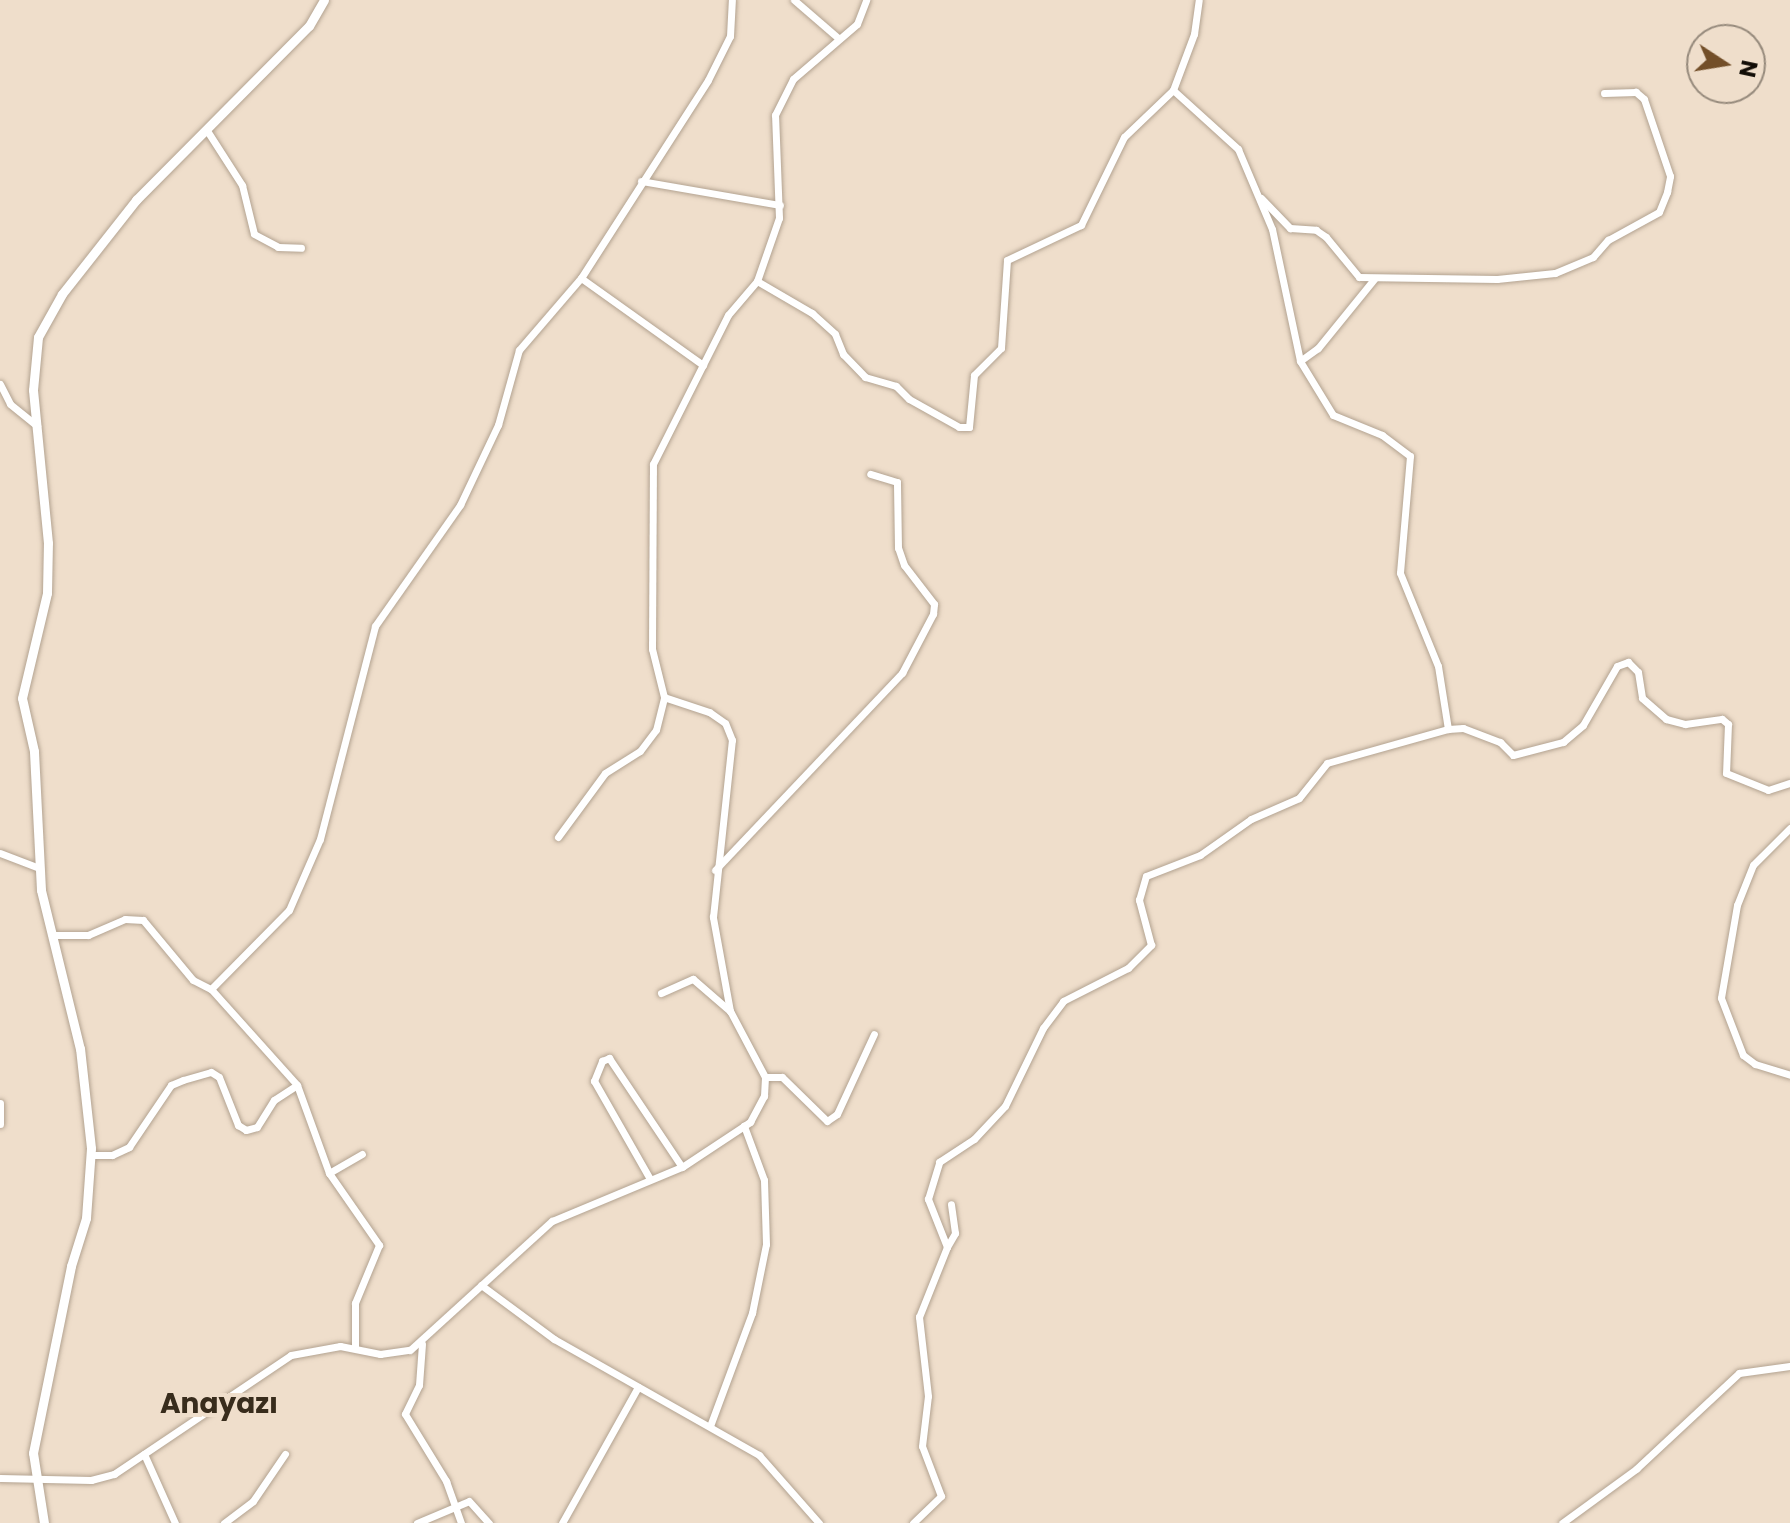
<!DOCTYPE html>
<meta charset="utf-8">
<style>
body{margin:0}
#map{position:relative;width:1790px;height:1523px;overflow:hidden;background:#efdecb;font-family:Poppins,sans-serif}
div>[style]{position:absolute}
.roads{filter:drop-shadow(0 0 2px #b3a391) drop-shadow(0 0 2px #b3a391)}
.minor>*{height:7px;margin:-3.5px;padding:0 3.5px;transform-origin:3.5px;border-radius:3.5px;background:#fff}
.tertiary>*{height:9px;margin:-4.5px;padding:0 4.5px;transform-origin:4.5px;border-radius:4.5px;background:#fff}
span{translate:-50% -50%;white-space:nowrap;text-align:center;line-height:1.15;-webkit-text-stroke:8px #efdecb;paint-order:stroke}
.district-label{font-size:28px;color:#382c1c;font-weight:700}
.north{position:absolute;left:1686px;top:24px;width:80px;height:80px;box-sizing:border-box;background:#efdecb;border:2px solid #968a7c;border-radius:50%;rotate:102deg;font-size:22px;font-weight:700;line-height:32px;text-align:center;color:#110c06}
.north::after{content:'';display:block;margin:auto;width:28px;height:36px;background:#734f29;clip-path:polygon(50% 0,100% 100%,50% 72%,0 100%)}
</style>
<div id="map">
<div class="roads">
<div class="minor">
<div style="left:794px;top:0;width:58px;rotate:40.8deg"></div>
<div style="left:1173px;top:90px;width:88px;rotate:42.2deg"></div>
<div style="left:1238px;top:149px;width:87px;rotate:67deg"></div>
<div style="left:1272px;top:229px;width:135px;rotate:78deg"></div>
<div style="left:1300px;top:361px;width:63px;rotate:58.6deg"></div>
<div style="left:1333px;top:415px;width:53px;rotate:22.2deg"></div>
<div style="left:1382px;top:435px;width:35px;rotate:37deg"></div>
<div style="left:1410px;top:456px;width:117px;rotate:94.9deg"></div>
<div style="left:1400px;top:573px;width:100px;rotate:67.8deg"></div>
<div style="left:1438px;top:666px;width:64px;rotate:81deg"></div>
<div style="left:206px;top:129px;width:67px;rotate:57.3deg"></div>
<div style="left:242px;top:185px;width:50px;rotate:76.2deg"></div>
<div style="left:254px;top:234px;width:27px;rotate:28deg"></div>
<div style="left:278px;top:247px;width:23px;rotate:2deg"></div>
<div style="left:641px;top:181px;width:141px;rotate:9.8deg"></div>
<div style="left:1261px;top:198px;width:42px;rotate:46deg"></div>
<div style="left:1290px;top:228px;width:26px;rotate:4deg"></div>
<div style="left:1316px;top:230px;width:12px;rotate:35deg"></div>
<div style="left:1326px;top:237px;width:52px;rotate:50.5deg"></div>
<div style="left:1359px;top:277px;width:138px;rotate:0.8deg"></div>
<div style="left:1497px;top:279px;width:58px;rotate:-5.9deg"></div>
<div style="left:1555px;top:273px;width:41px;rotate:-22.8deg"></div>
<div style="left:1593px;top:257px;width:23px;rotate:-49deg"></div>
<div style="left:1608px;top:240px;width:58px;rotate:-28.8deg"></div>
<div style="left:1659px;top:212px;width:22px;rotate:-68deg"></div>
<div style="left:1667px;top:192px;width:16px;rotate:-79deg"></div>
<div style="left:1670px;top:176px;width:81px;rotate:-108.7deg"></div>
<div style="left:1644px;top:99px;width:11px;rotate:-139deg"></div>
<div style="left:1636px;top:92px;width:32px;rotate:178deg"></div>
<div style="left:581px;top:278px;width:150px;rotate:35.5deg"></div>
<div style="left:757px;top:281px;width:64px;rotate:30.2deg"></div>
<div style="left:812px;top:313px;width:31px;rotate:42deg"></div>
<div style="left:835px;top:334px;width:22px;rotate:68deg"></div>
<div style="left:843px;top:354px;width:32px;rotate:46deg"></div>
<div style="left:865px;top:377px;width:32px;rotate:16deg"></div>
<div style="left:896px;top:386px;width:18px;rotate:45deg"></div>
<div style="left:909px;top:399px;width:57px;rotate:29.2deg"></div>
<div style="left:959px;top:427px;width:10px"></div>
<div style="left:969px;top:427px;width:52px;rotate:-84.5deg"></div>
<div style="left:974px;top:375px;width:38px;rotate:-45deg"></div>
<div style="left:1001px;top:348px;width:88px;rotate:-86.1deg"></div>
<div style="left:1007px;top:260px;width:82px;rotate:-25.3deg"></div>
<div style="left:1081px;top:225px;width:98px;rotate:-64deg"></div>
<div style="left:1124px;top:137px;width:68px;rotate:-43.8deg"></div>
<div style="left:1173px;top:90px;width:60px;rotate:-69.4deg"></div>
<div style="left:1194px;top:34px;width:34px;rotate:-82deg"></div>
<div style="left:1300px;top:361px;width:22px;rotate:-36deg"></div>
<div style="left:1318px;top:348px;width:89px;rotate:-50.9deg"></div>
<div style="left:0;top:384px;width:22px;rotate:63deg"></div>
<div style="left:10px;top:404px;width:35px;rotate:39deg"></div>
<div style="left:1790px;top:828px;width:52px;rotate:135deg"></div>
<div style="left:1753px;top:865px;width:43px;rotate:111.8deg"></div>
<div style="left:1737px;top:905px;width:94px;rotate:99.8deg"></div>
<div style="left:1721px;top:998px;width:61px;rotate:68.9deg"></div>
<div style="left:1743px;top:1055px;width:15px;rotate:37deg"></div>
<div style="left:1755px;top:1064px;width:37px;rotate:17deg"></div>
<div style="left:558px;top:837px;width:79px;rotate:-53.7deg"></div>
<div style="left:605px;top:773px;width:41px;rotate:-32.2deg"></div>
<div style="left:640px;top:751px;width:26px;rotate:-53deg"></div>
<div style="left:656px;top:730px;width:34px;rotate:-76deg"></div>
<div style="left:664px;top:697px;width:49px;rotate:-104deg"></div>
<div style="left:652px;top:649px;width:185px;rotate:-89.7deg"></div>
<div style="left:653px;top:464px;width:167px;rotate:-63.3deg"></div>
<div style="left:728px;top:315px;width:45px;rotate:-49.5deg"></div>
<div style="left:757px;top:281px;width:67px;rotate:-70.8deg"></div>
<div style="left:779px;top:218px;width:103px;rotate:-92.2deg"></div>
<div style="left:775px;top:115px;width:40px;rotate:-63.4deg"></div>
<div style="left:793px;top:79px;width:84px;rotate:-40.7deg"></div>
<div style="left:857px;top:24px;width:26px;rotate:-69deg"></div>
<div style="left:0;top:853px;width:42px;rotate:21deg"></div>
<div style="left:715px;top:870px;width:272px;rotate:-46.5deg"></div>
<div style="left:902px;top:673px;width:67px;rotate:-62.3deg"></div>
<div style="left:933px;top:614px;width:10px;rotate:-84deg"></div>
<div style="left:934px;top:604px;width:49px;rotate:-127.6deg"></div>
<div style="left:904px;top:565px;width:18px;rotate:-109deg"></div>
<div style="left:898px;top:548px;width:66px;rotate:-90.9deg"></div>
<div style="left:897px;top:482px;width:28px;rotate:-163deg"></div>
<div style="left:53px;top:935px;width:35px"></div>
<div style="left:88px;top:935px;width:40px;rotate:-23.4deg"></div>
<div style="left:125px;top:919px;width:18px;rotate:3deg"></div>
<div style="left:143px;top:920px;width:78px;rotate:50.2deg"></div>
<div style="left:193px;top:980px;width:20px;rotate:27deg"></div>
<div style="left:211px;top:989px;width:129px;rotate:48.1deg"></div>
<div style="left:297px;top:1085px;width:94px;rotate:70deg"></div>
<div style="left:329px;top:1173px;width:88px;rotate:55.2deg"></div>
<div style="left:379px;top:1245px;width:63px;rotate:112.5deg"></div>
<div style="left:355px;top:1303px;width:45px;rotate:90deg"></div>
<div style="left:211px;top:989px;width:111px;rotate:-45.4deg"></div>
<div style="left:289px;top:910px;width:77px;rotate:-66.4deg"></div>
<div style="left:320px;top:839px;width:220px;rotate:-75.5deg"></div>
<div style="left:375px;top:626px;width:148px;rotate:-54.9deg"></div>
<div style="left:460px;top:505px;width:89px;rotate:-64.6deg"></div>
<div style="left:498px;top:425px;width:78px;rotate:-74.4deg"></div>
<div style="left:519px;top:350px;width:95px;rotate:-49.3deg"></div>
<div style="left:581px;top:278px;width:235px;rotate:-57.3deg"></div>
<div style="left:708px;top:80px;width:49px;rotate:-63.4deg"></div>
<div style="left:730px;top:36px;width:36px;rotate:-87deg"></div>
<div style="left:661px;top:993px;width:35px;rotate:-24deg"></div>
<div style="left:693px;top:979px;width:49px;rotate:40.9deg"></div>
<div style="left:765px;top:1077px;width:17px"></div>
<div style="left:782px;top:1077px;width:63px;rotate:44.4deg"></div>
<div style="left:827px;top:1121px;width:12px;rotate:-35deg"></div>
<div style="left:837px;top:1114px;width:88px;rotate:-65.2deg"></div>
<div style="left:0;top:1103px;width:21px;rotate:90deg"></div>
<div style="left:91px;top:1155px;width:21px"></div>
<div style="left:112px;top:1155px;width:19px;rotate:-25deg"></div>
<div style="left:129px;top:1147px;width:75px;rotate:-55.9deg"></div>
<div style="left:171px;top:1085px;width:13px;rotate:-23deg"></div>
<div style="left:183px;top:1080px;width:29px;rotate:-16deg"></div>
<div style="left:211px;top:1072px;width:9px;rotate:32deg"></div>
<div style="left:219px;top:1077px;width:52px;rotate:68.4deg"></div>
<div style="left:238px;top:1125px;width:9px;rotate:32deg"></div>
<div style="left:246px;top:1130px;width:11px;rotate:-15deg"></div>
<div style="left:257px;top:1127px;width:32px;rotate:-58deg"></div>
<div style="left:274px;top:1100px;width:27px;rotate:-33deg"></div>
<div style="left:329px;top:1173px;width:38px;rotate:-30deg"></div>
<div style="left:650px;top:1179px;width:113px;rotate:-119.7deg"></div>
<div style="left:594px;top:1081px;width:22px;rotate:-68deg"></div>
<div style="left:602px;top:1061px;width:8px;rotate:-23deg"></div>
<div style="left:609px;top:1058px;width:131px;rotate:56.2deg"></div>
<div style="left:947px;top:1247px;width:16px;rotate:-60deg"></div>
<div style="left:955px;top:1233px;width:29px;rotate:-98deg"></div>
<div style="left:481px;top:1285px;width:91px;rotate:36.5deg"></div>
<div style="left:554px;top:1339px;width:236px;rotate:29.5deg"></div>
<div style="left:759px;top:1455px;width:91px;rotate:48.6deg"></div>
<div style="left:422px;top:1344px;width:41px;rotate:94.2deg"></div>
<div style="left:419px;top:1385px;width:32px;rotate:116deg"></div>
<div style="left:405px;top:1414px;width:79px;rotate:58.5deg"></div>
<div style="left:446px;top:1481px;width:45px;rotate:70.3deg"></div>
<div style="left:710px;top:1426px;width:121px;rotate:-69.6deg"></div>
<div style="left:752px;top:1313px;width:70px;rotate:-78.5deg"></div>
<div style="left:766px;top:1244px;width:64px;rotate:-91.8deg"></div>
<div style="left:764px;top:1180px;width:58px;rotate:-110.3deg"></div>
<div style="left:144px;top:1454px;width:76px;rotate:65.8deg"></div>
<div style="left:0;top:1478px;width:91px;rotate:1.3deg"></div>
<div style="left:91px;top:1480px;width:24px;rotate:-15deg"></div>
<div style="left:114px;top:1474px;width:213px;rotate:-33.9deg"></div>
<div style="left:291px;top:1355px;width:50px;rotate:-10.4deg"></div>
<div style="left:340px;top:1346px;width:41px;rotate:11.3deg"></div>
<div style="left:380px;top:1354px;width:30px;rotate:-8deg"></div>
<div style="left:410px;top:1350px;width:192px;rotate:-42.3deg"></div>
<div style="left:552px;top:1221px;width:141px;rotate:-22.6deg"></div>
<div style="left:682px;top:1167px;width:82px;rotate:-33.5deg"></div>
<div style="left:750px;top:1122px;width:30px;rotate:-62deg"></div>
<div style="left:764px;top:1096px;width:19px;rotate:-87deg"></div>
<div style="left:765px;top:1077px;width:75px;rotate:-117.9deg"></div>
<div style="left:730px;top:1011px;width:96px;rotate:-100.3deg"></div>
<div style="left:713px;top:917px;width:178px;rotate:-83.9deg"></div>
<div style="left:732px;top:740px;width:18px;rotate:-112deg"></div>
<div style="left:725px;top:723px;width:19px;rotate:-145deg"></div>
<div style="left:709px;top:712px;width:47px;rotate:-161.6deg"></div>
<div style="left:224px;top:1523px;width:36px;rotate:-37deg"></div>
<div style="left:253px;top:1501px;width:57px;rotate:-55.8deg"></div>
<div style="left:417px;top:1523px;width:56px;rotate:-22.9deg"></div>
<div style="left:469px;top:1501px;width:30px;rotate:48deg"></div>
<div style="left:562px;top:1523px;width:156px;rotate:-60.8deg"></div>
<div style="left:913px;top:1523px;width:39px;rotate:-44deg"></div>
<div style="left:941px;top:1496px;width:53px;rotate:-110.8deg"></div>
<div style="left:922px;top:1446px;width:50px;rotate:-83.2deg"></div>
<div style="left:928px;top:1396px;width:80px;rotate:-96.5deg"></div>
<div style="left:919px;top:1317px;width:75px;rotate:-68.2deg"></div>
<div style="left:947px;top:1247px;width:52px;rotate:-111.6deg"></div>
<div style="left:928px;top:1199px;width:39px;rotate:-73deg"></div>
<div style="left:939px;top:1162px;width:42px;rotate:-33.3deg"></div>
<div style="left:974px;top:1139px;width:45px;rotate:-46.8deg"></div>
<div style="left:1005px;top:1106px;width:87px;rotate:-64deg"></div>
<div style="left:1043px;top:1028px;width:34px;rotate:-53deg"></div>
<div style="left:1063px;top:1001px;width:73px;rotate:-26.9deg"></div>
<div style="left:1128px;top:968px;width:33px;rotate:-45deg"></div>
<div style="left:1151px;top:945px;width:47px;rotate:-104.9deg"></div>
<div style="left:1139px;top:900px;width:25px;rotate:-74deg"></div>
<div style="left:1146px;top:876px;width:58px;rotate:-21.3deg"></div>
<div style="left:1200px;top:855px;width:62px;rotate:-35.2deg"></div>
<div style="left:1251px;top:819px;width:52px;rotate:-23.6deg"></div>
<div style="left:1299px;top:798px;width:45px;rotate:-51.3deg"></div>
<div style="left:1327px;top:763px;width:126px;rotate:-15.7deg"></div>
<div style="left:1448px;top:729px;width:15px;rotate:-4deg"></div>
<div style="left:1463px;top:728px;width:40px;rotate:21deg"></div>
<div style="left:1500px;top:742px;width:18px;rotate:45deg"></div>
<div style="left:1513px;top:755px;width:52px;rotate:-14.6deg"></div>
<div style="left:1563px;top:742px;width:26px;rotate:-40deg"></div>
<div style="left:1583px;top:725px;width:68px;rotate:-60deg"></div>
<div style="left:1617px;top:666px;width:12px;rotate:-20deg"></div>
<div style="left:1628px;top:662px;width:14px;rotate:45deg"></div>
<div style="left:1638px;top:672px;width:26px;rotate:81deg"></div>
<div style="left:1642px;top:698px;width:32px;rotate:41deg"></div>
<div style="left:1666px;top:719px;width:20px;rotate:15deg"></div>
<div style="left:1685px;top:724px;width:37px;rotate:-8deg"></div>
<div style="left:1722px;top:719px;width:8px;rotate:40deg"></div>
<div style="left:1728px;top:724px;width:49px;rotate:92.3deg"></div>
<div style="left:1726px;top:773px;width:45px;rotate:22deg"></div>
<div style="left:1768px;top:790px;width:23px;rotate:-18deg"></div>
<div style="left:1562px;top:1523px;width:92px;rotate:-36.1deg"></div>
<div style="left:1636px;top:1469px;width:141px;rotate:-43deg"></div>
<div style="left:1739px;top:1373px;width:51px;rotate:-7.8deg"></div>
</div>
<div class="tertiary">
<div style="left:44px;top:1523px;width:71px;rotate:-98.9deg"></div>
<div style="left:33px;top:1453px;width:191px;rotate:-78.5deg"></div>
<div style="left:71px;top:1266px;width:50px;rotate:-72.6deg"></div>
<div style="left:86px;top:1218px;width:70px;rotate:-85.9deg"></div>
<div style="left:91px;top:1148px;width:100px;rotate:-96.3deg"></div>
<div style="left:80px;top:1049px;width:164px;rotate:-103.8deg"></div>
<div style="left:41px;top:890px;width:139px;rotate:-92.9deg"></div>
<div style="left:34px;top:751px;width:54px;rotate:-102.8deg"></div>
<div style="left:22px;top:698px;width:108px;rotate:-76.6deg"></div>
<div style="left:47px;top:593px;width:50px;rotate:-88.9deg"></div>
<div style="left:48px;top:543px;width:154px;rotate:-95.6deg"></div>
<div style="left:33px;top:390px;width:53px;rotate:-84.6deg"></div>
<div style="left:38px;top:337px;width:49px;rotate:-60.8deg"></div>
<div style="left:62px;top:294px;width:120px;rotate:-51.8deg"></div>
<div style="left:136px;top:200px;width:245px;rotate:-45.2deg"></div>
<div style="left:309px;top:26px;width:30px;rotate:-60deg"></div>
</div>
</div>
<div class="district-label">
<span style="left:219px;top:1404px">Anayazı</span>
</div>
<div class="north">N</div>
</div>
